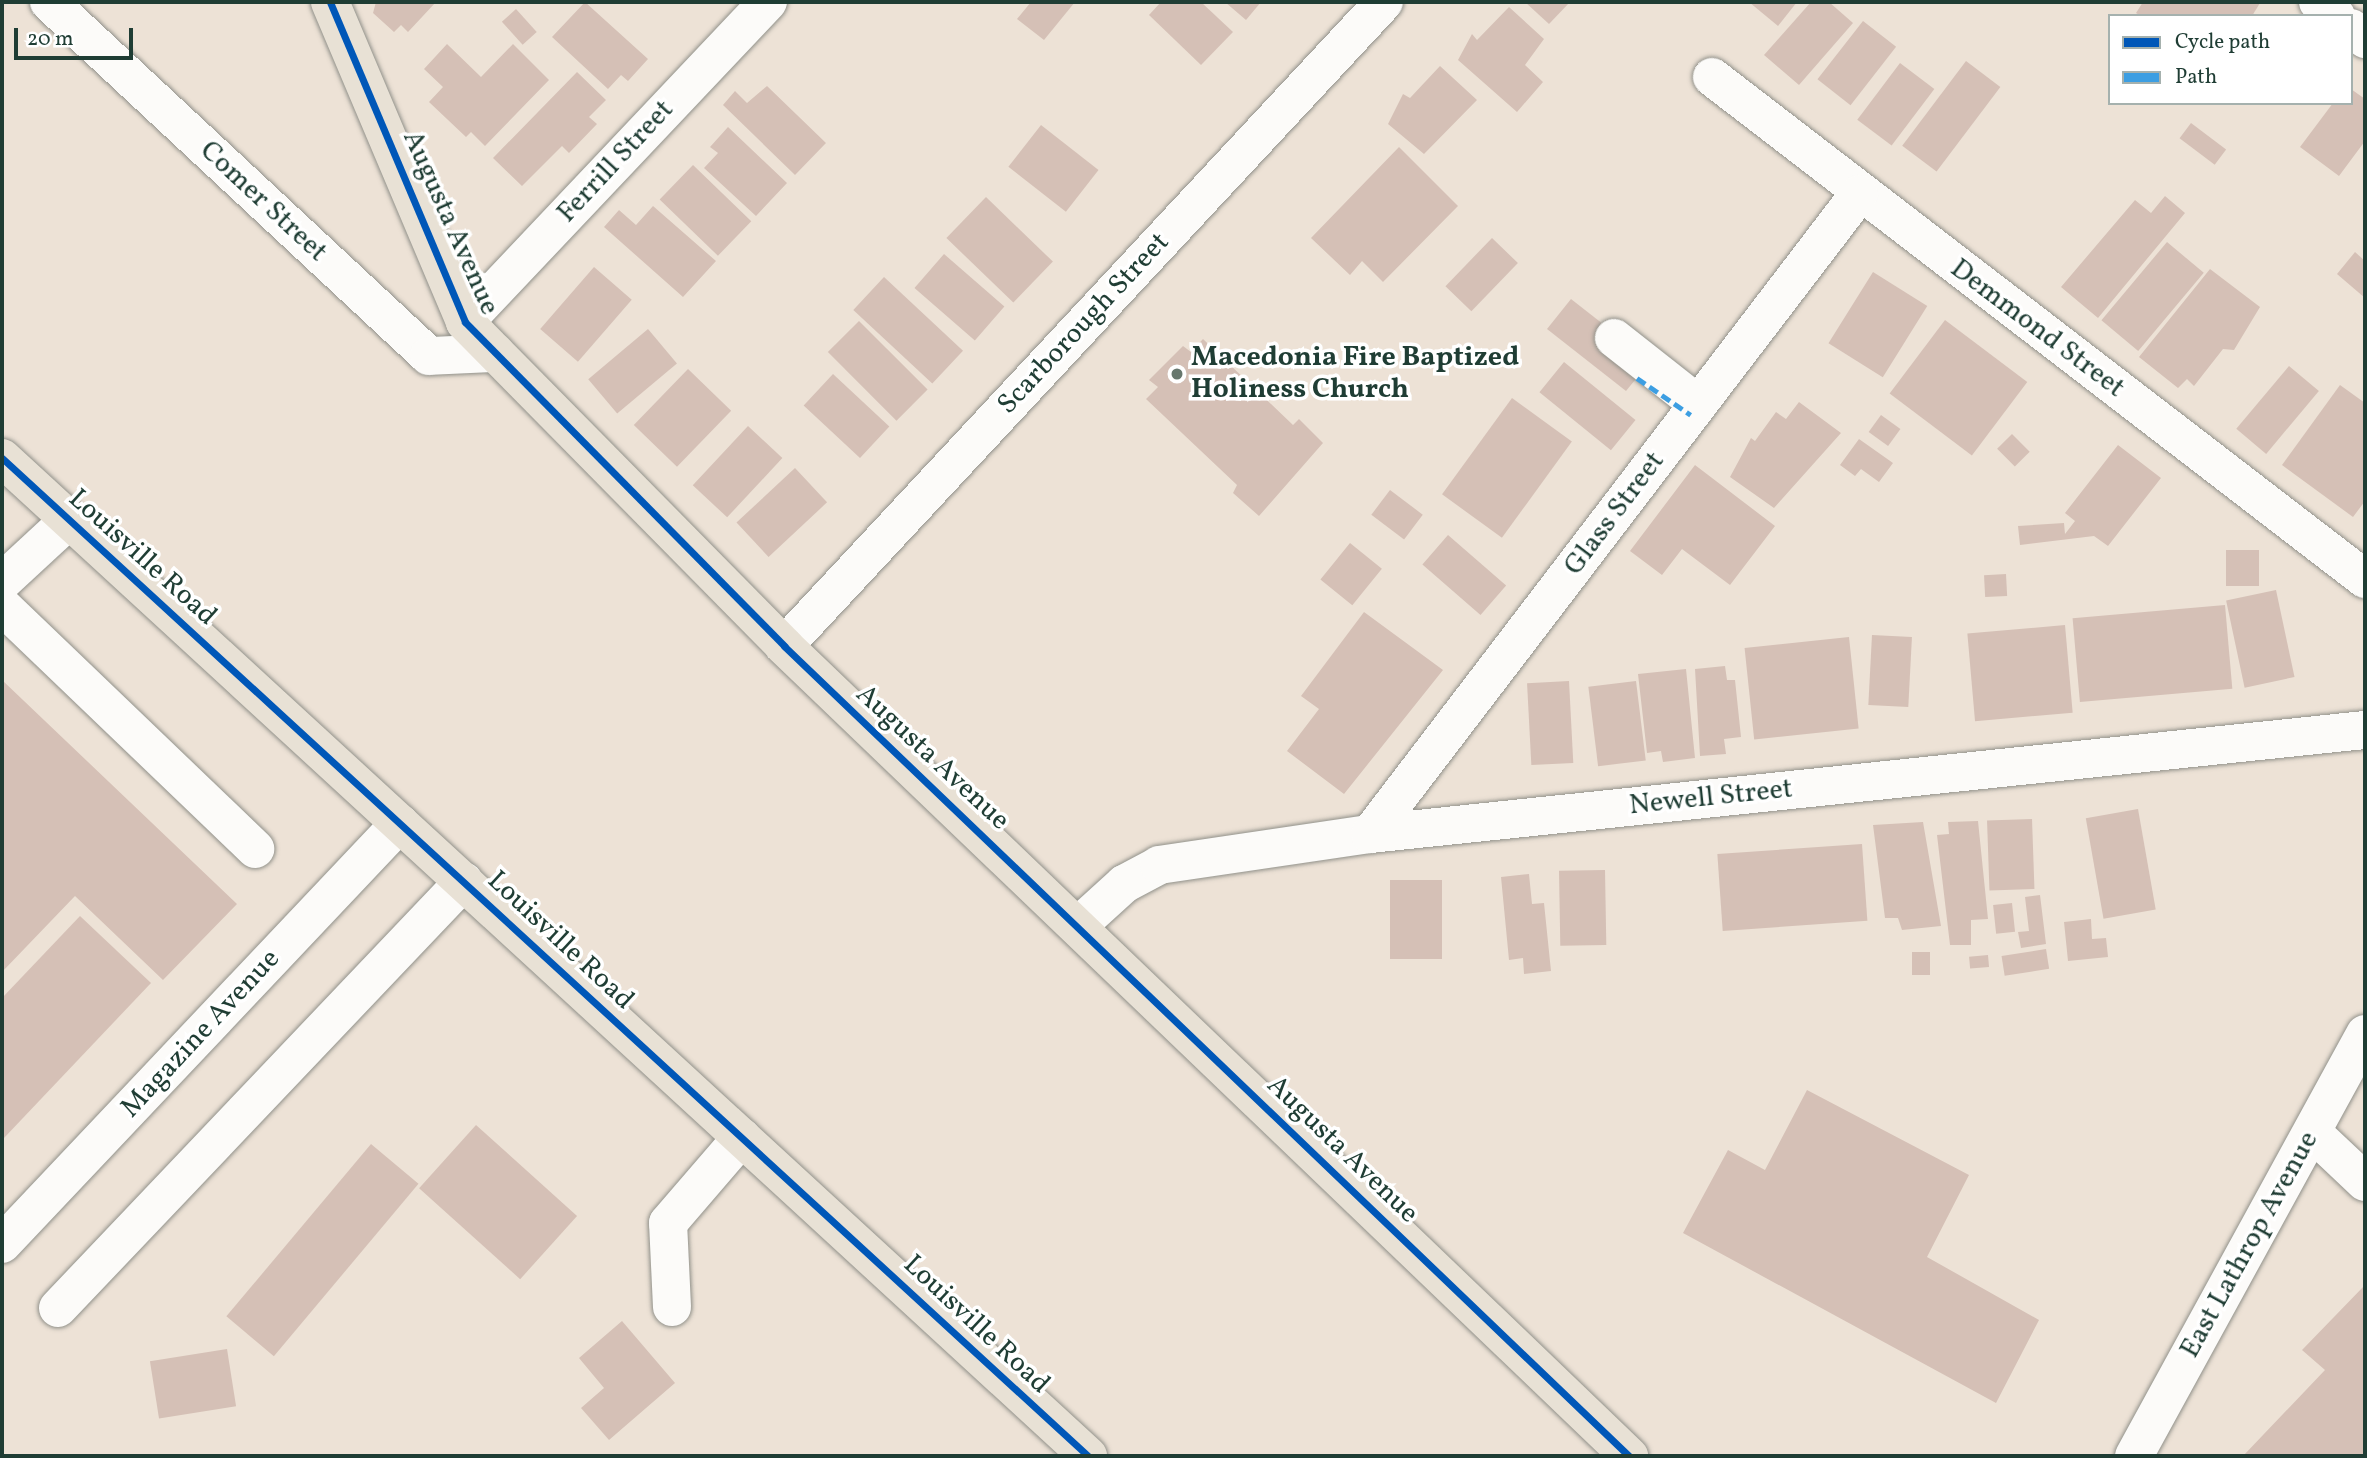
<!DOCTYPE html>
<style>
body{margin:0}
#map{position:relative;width:2367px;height:1458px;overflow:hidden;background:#ede2d6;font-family:Vollkorn,serif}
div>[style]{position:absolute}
.building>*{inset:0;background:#d5c0b6;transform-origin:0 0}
.roads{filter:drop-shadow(0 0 2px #91918a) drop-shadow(0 0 2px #91918a)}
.minor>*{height:38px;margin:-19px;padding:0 19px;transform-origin:19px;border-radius:19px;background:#fcfbf9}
.major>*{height:38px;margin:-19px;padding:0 19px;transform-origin:19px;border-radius:19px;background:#e8e1d5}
.quiet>*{height:5px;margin-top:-2.5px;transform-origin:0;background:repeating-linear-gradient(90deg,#3c9ee2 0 10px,transparent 0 15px)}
.cycleway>*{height:7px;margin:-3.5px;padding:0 3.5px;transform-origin:3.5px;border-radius:3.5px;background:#0057b8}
.dots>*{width:19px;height:19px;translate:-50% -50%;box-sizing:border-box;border:4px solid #fff;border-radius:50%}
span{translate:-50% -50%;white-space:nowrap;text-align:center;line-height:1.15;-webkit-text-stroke:7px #fff;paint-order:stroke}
.street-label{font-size:28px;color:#1f3d34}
.poi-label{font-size:28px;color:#1f3d34;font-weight:700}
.left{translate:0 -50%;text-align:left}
.frame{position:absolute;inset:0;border:4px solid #1f3d34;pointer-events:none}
.legend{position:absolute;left:2108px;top:14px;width:245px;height:91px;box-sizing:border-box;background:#fff;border:2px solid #a5b1ae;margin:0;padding:9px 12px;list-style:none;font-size:21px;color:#1f3d34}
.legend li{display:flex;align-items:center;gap:14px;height:35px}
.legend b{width:35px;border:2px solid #a5b1ae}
.scale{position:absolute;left:14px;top:28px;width:119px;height:32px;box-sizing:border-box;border:4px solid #1f3d34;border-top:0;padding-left:9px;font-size:21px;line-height:24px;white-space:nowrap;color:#1f3d34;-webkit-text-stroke:5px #fff;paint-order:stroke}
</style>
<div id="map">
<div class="building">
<div style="clip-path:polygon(376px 2px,436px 2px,408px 32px,401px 25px,394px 32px,373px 13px)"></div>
<div style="clip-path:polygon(585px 2px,648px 59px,628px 81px,621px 75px,608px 89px,552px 37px)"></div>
<div style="clip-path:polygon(1031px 2px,1075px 2px,1044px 40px,1017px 19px)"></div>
<div style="clip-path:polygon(1161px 2px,1201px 2px,1233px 32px,1201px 65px,1149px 15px)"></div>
<div style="clip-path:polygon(1225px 2px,1261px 2px,1246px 20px)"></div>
<div style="clip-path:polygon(1525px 2px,1570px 2px,1549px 24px)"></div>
<div style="clip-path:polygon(1749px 2px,1797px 2px,1778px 26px)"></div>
<div style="clip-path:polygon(1811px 2px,1829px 2px,1853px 23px,1799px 85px,1764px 55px)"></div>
<div style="clip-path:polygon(2143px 2px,2258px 2px,2260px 3px,2252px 16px,2141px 16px,2136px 13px)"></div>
<div style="clip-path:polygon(1509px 7px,1544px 39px,1525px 65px,1543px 82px,1517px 112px,1458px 60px,1472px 34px,1477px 40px)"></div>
<div style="left:516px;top:9px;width:31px;height:19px;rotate:48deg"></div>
<div style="left:1863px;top:21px;width:42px;height:74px;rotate:38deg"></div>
<div style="clip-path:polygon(447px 44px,481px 77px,513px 44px,549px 80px,485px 146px,471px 132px,466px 137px,429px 102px,443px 87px,424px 69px)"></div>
<div style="left:1966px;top:61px;width:43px;height:106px;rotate:37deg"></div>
<div style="left:1900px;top:63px;width:43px;height:71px;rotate:37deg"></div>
<div style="clip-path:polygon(1440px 66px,1477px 100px,1424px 154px,1388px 124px,1403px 94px,1410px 98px)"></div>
<div style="clip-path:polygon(577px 72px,606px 100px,589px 117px,597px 124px,569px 153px,562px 146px,522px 186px,493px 158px)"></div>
<div style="clip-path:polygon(767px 86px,826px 143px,795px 175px,723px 105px,735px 91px,747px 103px)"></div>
<div style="clip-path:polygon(2351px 89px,2365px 99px,2365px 141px,2339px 176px,2300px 147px,2333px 103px,2351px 103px)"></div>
<div style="left:2191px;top:123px;width:44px;height:19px;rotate:37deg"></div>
<div style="left:1041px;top:125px;width:73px;height:53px;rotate:38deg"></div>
<div style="clip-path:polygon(728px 127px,787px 183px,756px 216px,704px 168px,718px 153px,710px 147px)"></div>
<div style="clip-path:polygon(1399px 147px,1458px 206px,1383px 282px,1362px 261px,1350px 275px,1311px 238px)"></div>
<div style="left:693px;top:165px;width:81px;height:48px;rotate:44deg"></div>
<div style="clip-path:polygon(2165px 196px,2185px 213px,2098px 318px,2061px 287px,2135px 200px,2151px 213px)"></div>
<div style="left:986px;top:197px;width:93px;height:57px;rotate:44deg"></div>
<div style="clip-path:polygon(653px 206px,716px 261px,683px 297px,604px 227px,619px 210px,636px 225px)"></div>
<div style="left:1492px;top:238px;width:36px;height:67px;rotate:44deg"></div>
<div style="left:2167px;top:242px;width:48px;height:102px;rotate:40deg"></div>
<div style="clip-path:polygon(2355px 252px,2365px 261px,2365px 298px,2337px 274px)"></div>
<div style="left:944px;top:254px;width:80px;height:45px;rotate:41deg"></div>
<div style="left:594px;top:267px;width:50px;height:82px;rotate:41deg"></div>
<div style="clip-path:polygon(2210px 269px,2260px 307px,2234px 350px,2223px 349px,2194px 386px,2187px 379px,2178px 388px,2139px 357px)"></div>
<div style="left:1873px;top:272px;width:64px;height:84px;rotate:32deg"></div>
<div style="left:884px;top:277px;width:108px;height:45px;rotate:43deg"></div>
<div style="clip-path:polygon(1571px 299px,1617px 335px,1644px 369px,1626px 391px,1547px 329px)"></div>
<div style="left:1945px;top:320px;width:103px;height:92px;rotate:37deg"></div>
<div style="left:859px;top:321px;width:97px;height:44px;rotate:45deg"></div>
<div style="left:648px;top:329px;width:45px;height:78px;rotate:50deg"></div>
<div style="clip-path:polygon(1203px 339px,1293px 425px,1299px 419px,1323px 443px,1259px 516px,1233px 493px,1237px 485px,1146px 399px,1158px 387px,1149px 380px,1183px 346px,1191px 352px)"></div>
<div style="left:1564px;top:362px;width:92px;height:39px;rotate:39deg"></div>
<div style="left:2289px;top:366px;width:39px;height:82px;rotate:40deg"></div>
<div style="left:688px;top:369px;width:60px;height:78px;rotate:44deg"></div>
<div style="left:833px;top:374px;width:77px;height:43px;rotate:43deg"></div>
<div style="clip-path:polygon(2340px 385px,2365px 403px,2365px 501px,2353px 517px,2282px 465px)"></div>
<div style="left:1512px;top:398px;width:74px;height:119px;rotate:36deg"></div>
<div style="clip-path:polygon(1799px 402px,1841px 433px,1774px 508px,1730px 477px,1751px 438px,1755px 441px,1776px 412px,1786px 419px)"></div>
<div style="left:1881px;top:415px;width:24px;height:21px;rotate:36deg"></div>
<div style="left:748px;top:426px;width:47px;height:81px;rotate:43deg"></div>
<div style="left:2012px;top:434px;width:25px;height:21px;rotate:45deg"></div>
<div style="clip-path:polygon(1859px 439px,1893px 463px,1879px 482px,1861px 469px,1855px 476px,1840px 465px)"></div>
<div style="clip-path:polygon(2118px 445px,2161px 478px,2108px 546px,2094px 536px,2020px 545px,2018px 526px,2064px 523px,2065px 534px,2075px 521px,2065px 513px)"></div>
<div style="clip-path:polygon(1695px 465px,1775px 526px,1730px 585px,1682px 549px,1662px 575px,1630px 551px)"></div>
<div style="left:795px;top:468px;width:47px;height:80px;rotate:47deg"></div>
<div style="left:1390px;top:490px;width:41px;height:31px;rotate:37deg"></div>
<div style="left:1448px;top:535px;width:77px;height:39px;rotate:41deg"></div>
<div style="left:1350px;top:543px;width:41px;height:47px;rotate:39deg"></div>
<div style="left:2259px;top:550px;width:36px;height:33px;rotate:90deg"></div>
<div style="left:2006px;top:574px;width:22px;height:22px;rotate:87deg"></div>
<div style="left:2276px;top:590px;width:89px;height:51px;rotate:78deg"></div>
<div style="left:2225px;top:605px;width:84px;height:153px;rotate:85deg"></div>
<div style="clip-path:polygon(1364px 612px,1443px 670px,1344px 794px,1287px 751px,1319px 709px,1301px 696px)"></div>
<div style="left:2065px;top:625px;width:88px;height:98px;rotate:85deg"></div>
<div style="left:1872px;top:635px;width:40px;height:70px;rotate:3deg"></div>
<div style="left:1849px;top:637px;width:92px;height:105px;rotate:84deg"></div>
<div style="clip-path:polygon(1725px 666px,1727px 680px,1735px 680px,1741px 737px,1724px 739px,1726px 754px,1700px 756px,1695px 669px)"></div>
<div style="clip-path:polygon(1686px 669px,1695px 758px,1663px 762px,1661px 751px,1647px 753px,1638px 674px)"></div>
<div style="clip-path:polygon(2px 680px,237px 904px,163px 980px,75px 896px,2px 972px)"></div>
<div style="left:1569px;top:681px;width:82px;height:42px;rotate:87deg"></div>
<div style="left:1636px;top:681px;width:80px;height:48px;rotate:83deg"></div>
<div style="left:2138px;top:809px;width:102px;height:53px;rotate:80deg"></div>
<div style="left:2032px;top:819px;width:70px;height:45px;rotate:88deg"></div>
<div style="clip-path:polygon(1978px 821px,1988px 919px,1971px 920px,1971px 945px,1950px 945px,1937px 835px,1949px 834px,1948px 822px)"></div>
<div style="clip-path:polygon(1923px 822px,1941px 926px,1902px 930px,1898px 918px,1885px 918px,1873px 825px)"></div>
<div style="left:1862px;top:844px;width:77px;height:145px;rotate:86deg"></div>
<div style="left:1605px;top:870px;width:75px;height:46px;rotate:89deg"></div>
<div style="clip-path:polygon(1529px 874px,1532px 904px,1544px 903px,1551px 971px,1524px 974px,1523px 958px,1509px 960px,1501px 877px)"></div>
<div style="left:1390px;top:880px;width:52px;height:79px"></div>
<div style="clip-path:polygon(2040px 895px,2046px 944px,2021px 948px,2018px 932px,2029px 931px,2025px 897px)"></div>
<div style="left:2012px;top:903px;width:29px;height:19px;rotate:84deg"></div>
<div style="clip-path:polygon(80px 916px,151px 983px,4px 1138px,2px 998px)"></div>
<div style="clip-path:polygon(2091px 919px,2092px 939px,2106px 938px,2108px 957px,2068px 961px,2064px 922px)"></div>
<div style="left:2046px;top:949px;width:20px;height:45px;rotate:81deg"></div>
<div style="left:1912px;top:952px;width:18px;height:23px"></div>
<div style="left:1988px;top:955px;width:12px;height:19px;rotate:85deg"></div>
<div style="clip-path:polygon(1807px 1090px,1969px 1175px,1927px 1257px,2039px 1320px,1996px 1403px,1683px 1233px,1728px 1150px,1765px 1170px)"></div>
<div style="left:476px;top:1125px;width:136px;height:85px;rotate:42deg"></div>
<div style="left:371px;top:1144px;width:62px;height:225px;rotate:40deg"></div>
<div style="clip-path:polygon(2365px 1285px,2365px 1456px,2243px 1456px,2325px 1370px,2302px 1350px)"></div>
<div style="clip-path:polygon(622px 1321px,675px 1383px,609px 1440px,581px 1408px,604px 1388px,579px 1358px)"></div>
<div style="left:227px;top:1349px;width:58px;height:78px;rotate:81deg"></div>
</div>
<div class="roads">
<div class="minor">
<div style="left:49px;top:2px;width:519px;rotate:42.97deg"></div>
<div style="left:429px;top:356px;width:66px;rotate:-2.6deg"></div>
<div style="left:2318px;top:2px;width:23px;rotate:38deg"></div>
<div style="left:2351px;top:28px;width:18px;rotate:38deg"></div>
<div style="left:1712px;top:77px;width:824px;rotate:37.55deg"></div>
<div style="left:465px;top:322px;width:441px;rotate:-46.6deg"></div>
<div style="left:1614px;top:338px;width:107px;rotate:38.2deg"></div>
<div style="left:2px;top:582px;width:91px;rotate:-42.8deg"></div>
<div style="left:2px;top:606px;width:351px;rotate:43.8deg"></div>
<div style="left:784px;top:646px;width:880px;rotate:-47.03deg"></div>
<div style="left:1370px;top:834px;width:805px;rotate:-52.62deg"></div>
<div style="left:1079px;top:925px;width:61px;rotate:-42.3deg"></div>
<div style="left:1124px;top:884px;width:40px;rotate:-28deg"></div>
<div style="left:1159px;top:865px;width:213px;rotate:-8.4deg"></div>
<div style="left:1370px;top:834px;width:1000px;rotate:-5.97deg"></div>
<div style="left:2312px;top:1132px;width:73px;rotate:43.3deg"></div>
<div style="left:2px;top:1244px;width:579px;rotate:-46.61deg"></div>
<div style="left:672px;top:1307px;width:84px;rotate:-92.7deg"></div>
<div style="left:668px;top:1223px;width:113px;rotate:-49.3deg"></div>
<div style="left:58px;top:1308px;width:589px;rotate:-46.44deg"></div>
<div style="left:2134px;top:1456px;width:481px;rotate:-61.3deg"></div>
</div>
<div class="major">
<div style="left:330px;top:2px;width:347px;rotate:67.1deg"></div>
<div style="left:465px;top:322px;width:455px;rotate:45.4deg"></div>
<div style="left:784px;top:646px;width:1171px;rotate:43.79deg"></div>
<div style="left:2px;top:458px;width:1475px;rotate:42.58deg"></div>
</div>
</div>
<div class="quiet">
<div style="left:1637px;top:378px;width:65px;rotate:34.4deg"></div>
</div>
<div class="cycleway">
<div style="left:330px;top:2px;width:347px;rotate:67.1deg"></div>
<div style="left:465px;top:322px;width:455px;rotate:45.4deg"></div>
<div style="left:784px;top:646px;width:1171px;rotate:43.79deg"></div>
<div style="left:2px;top:458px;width:1475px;rotate:42.58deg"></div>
</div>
<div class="dots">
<div style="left:1177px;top:374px;background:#67776d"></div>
</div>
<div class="street-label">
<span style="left:616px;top:162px;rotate:-47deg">Ferrill Street</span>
<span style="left:263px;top:202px;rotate:43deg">Comer Street</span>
<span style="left:450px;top:223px;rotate:66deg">Augusta Avenue</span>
<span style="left:1084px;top:324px;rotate:-47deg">Scarborough Street</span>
<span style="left:2037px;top:329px;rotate:37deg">Demmond Street</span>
<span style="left:1615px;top:514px;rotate:-53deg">Glass Street</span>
<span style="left:142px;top:558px;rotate:42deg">Louisville Road</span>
<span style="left:932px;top:758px;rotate:43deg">Augusta Avenue</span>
<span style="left:1711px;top:798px;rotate:-6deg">Newell Street</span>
<span style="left:560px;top:941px;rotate:43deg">Louisville Road</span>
<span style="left:201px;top:1034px;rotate:-47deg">Magazine Avenue</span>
<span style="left:1342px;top:1150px;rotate:44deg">Augusta Avenue</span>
<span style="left:2250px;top:1245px;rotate:-61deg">East Lathrop Avenue</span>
<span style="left:976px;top:1325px;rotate:43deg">Louisville Road</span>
</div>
<div class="poi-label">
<span class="left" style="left:1191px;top:374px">Macedonia Fire Baptized<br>Holiness Church</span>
</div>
<div class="frame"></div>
<ul class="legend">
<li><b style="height:9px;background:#0057b8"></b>Cycle path</li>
<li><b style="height:9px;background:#3c9ee2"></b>Path</li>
</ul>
<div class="scale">20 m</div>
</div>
